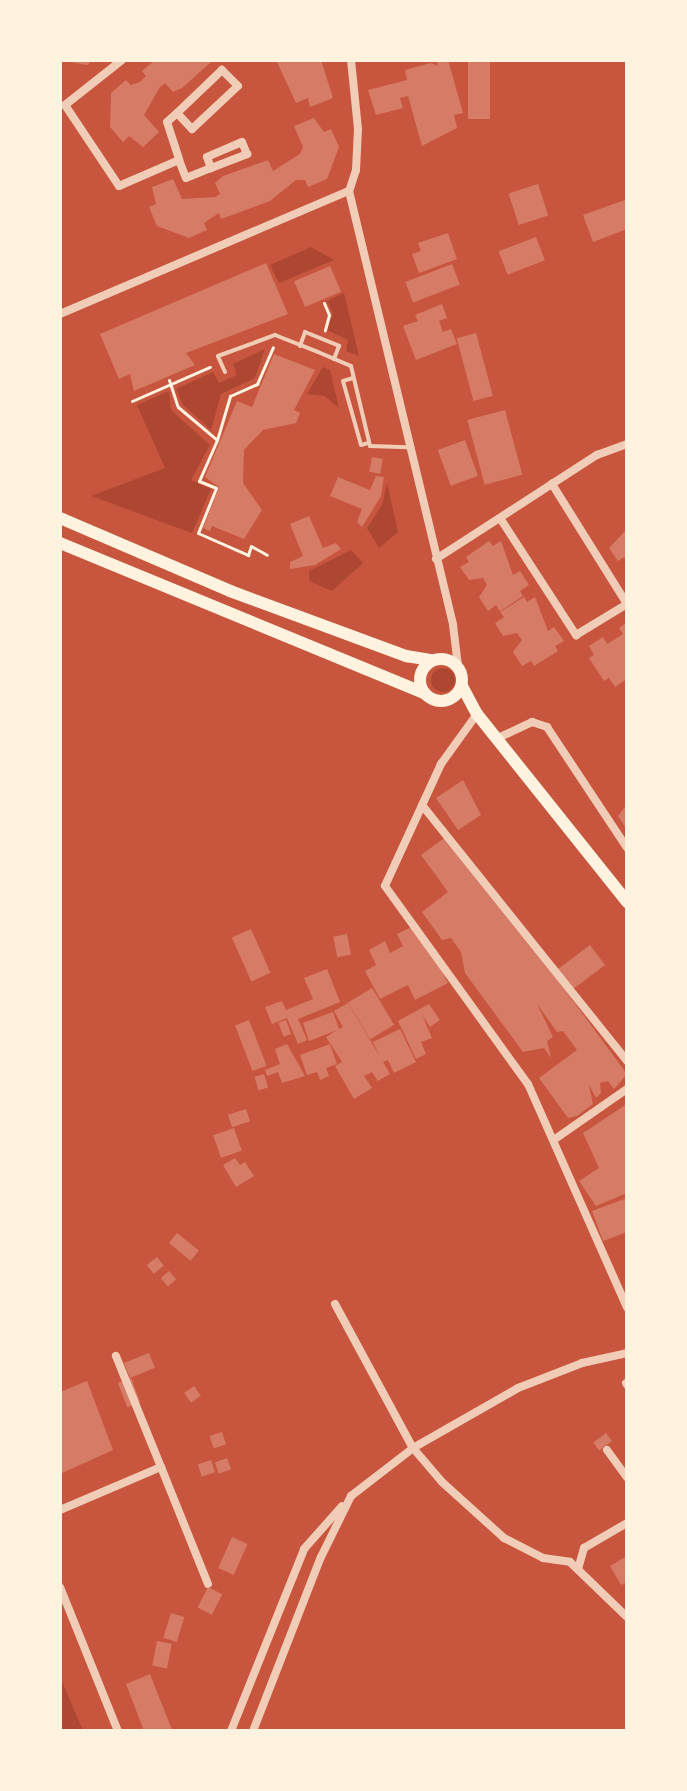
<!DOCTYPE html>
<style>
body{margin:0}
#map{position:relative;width:687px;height:1791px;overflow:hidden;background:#c8553d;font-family:"Space Grotesk",sans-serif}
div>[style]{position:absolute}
.green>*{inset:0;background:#ae4732}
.round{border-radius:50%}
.building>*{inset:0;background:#d67c66;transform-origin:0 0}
.path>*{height:3px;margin:-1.5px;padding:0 1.5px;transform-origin:1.5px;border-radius:1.5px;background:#fff3e0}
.service>*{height:4px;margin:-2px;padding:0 2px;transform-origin:2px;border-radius:2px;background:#f1ccb7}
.minor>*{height:8px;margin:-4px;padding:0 4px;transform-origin:4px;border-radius:4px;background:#f1ccb7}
.secondary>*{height:12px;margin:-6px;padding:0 6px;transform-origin:6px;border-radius:6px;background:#fff3e0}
.secondary>.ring{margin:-6px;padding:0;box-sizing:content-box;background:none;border:12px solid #fff3e0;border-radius:50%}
span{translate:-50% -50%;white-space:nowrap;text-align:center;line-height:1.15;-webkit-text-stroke:8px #fff3e0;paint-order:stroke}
.frame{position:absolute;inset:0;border:62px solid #fff3e0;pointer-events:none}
</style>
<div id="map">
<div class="green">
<div style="clip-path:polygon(311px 247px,334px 260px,279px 283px,270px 265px)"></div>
<div style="clip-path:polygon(344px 293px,359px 356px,346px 351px,348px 340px,327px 330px,333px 314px,327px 301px)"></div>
<div style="clip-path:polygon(265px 349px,255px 378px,221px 394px,211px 430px,183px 405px,176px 389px,213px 372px,219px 383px,237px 375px,233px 364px)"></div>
<div style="clip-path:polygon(323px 367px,330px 370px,339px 408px,325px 396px,307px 394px)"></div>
<div style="clip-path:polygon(169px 391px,171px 410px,210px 445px,191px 480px,211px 489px,192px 533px,91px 496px,165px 468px,137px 405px)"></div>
<div style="clip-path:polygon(387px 483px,398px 532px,379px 548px,367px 528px,382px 505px)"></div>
<div style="clip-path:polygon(351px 550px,363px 563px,332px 591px,309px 581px,309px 571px)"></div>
<div class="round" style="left:431px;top:668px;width:24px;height:24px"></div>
<div style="clip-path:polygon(60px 1677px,83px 1731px,60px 1731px)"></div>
</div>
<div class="building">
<div style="clip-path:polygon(60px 60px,93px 60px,87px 65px)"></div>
<div style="clip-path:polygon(155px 60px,211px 62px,182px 88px,173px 92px,165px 83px,160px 87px,144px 115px,159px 132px,143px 147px,129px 136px,123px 142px,110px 127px,111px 93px,126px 80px,131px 85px,140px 82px,146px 76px,142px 71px)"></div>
<div style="clip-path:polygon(276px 60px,321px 60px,333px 98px,310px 107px,308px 98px,296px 103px)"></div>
<div style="clip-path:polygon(436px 60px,448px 60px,463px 113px,454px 115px,457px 128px,422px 146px,408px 96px,400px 98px,403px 108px,376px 115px,368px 90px,407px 80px,405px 70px,431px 63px,438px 66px)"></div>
<div style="left:468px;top:60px;width:22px;height:59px"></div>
<div style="clip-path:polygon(314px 118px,324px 132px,331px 129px,339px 147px,327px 179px,308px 187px,305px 180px,296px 180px,270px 201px,221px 219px,219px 213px,204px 223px,207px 230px,189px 238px,157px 226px,149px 207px,156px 204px,152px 187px,173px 179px,182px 199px,215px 197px,220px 194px,215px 183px,223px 176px,268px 160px,273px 171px,300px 154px,303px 147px,294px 126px)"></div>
<div style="left:538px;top:184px;width:33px;height:31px;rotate:72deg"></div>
<div style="clip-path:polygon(625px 200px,627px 229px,593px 242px,583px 215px)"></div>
<div style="clip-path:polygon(448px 233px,457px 259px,419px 273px,412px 254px,421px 251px,418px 243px)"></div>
<div style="left:536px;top:237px;width:25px;height:40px;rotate:69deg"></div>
<div style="clip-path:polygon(266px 263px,288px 314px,186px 353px,195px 365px,134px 391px,130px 374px,119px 379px,100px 334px)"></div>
<div style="left:452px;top:264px;width:22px;height:50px;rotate:69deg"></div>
<div style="left:330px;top:266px;width:28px;height:39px;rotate:67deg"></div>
<div style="clip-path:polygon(442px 304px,447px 318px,439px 321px,443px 332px,451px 329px,457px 344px,416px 360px,403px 326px,418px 321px,415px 315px)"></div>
<div style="left:476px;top:333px;width:65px;height:20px;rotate:75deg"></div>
<div style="clip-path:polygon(274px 354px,315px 370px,294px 410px,300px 413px,296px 423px,263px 430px,244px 450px,243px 483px,262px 510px,244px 539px,212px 526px,210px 531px,203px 528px,219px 487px,205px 477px,237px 401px,252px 407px)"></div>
<div style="left:505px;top:410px;width:67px;height:39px;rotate:75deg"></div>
<div style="left:465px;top:440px;width:38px;height:29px;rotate:70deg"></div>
<div style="left:372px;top:457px;width:11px;height:15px;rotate:10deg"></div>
<div style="clip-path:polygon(376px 476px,384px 477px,381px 496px,362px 527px,357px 522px,362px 509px,330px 496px,338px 477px,370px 490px)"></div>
<div style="clip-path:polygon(309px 516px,323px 548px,336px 543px,341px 549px,315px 565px,290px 569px,290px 562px,303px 556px,290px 524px)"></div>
<div style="clip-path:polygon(627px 529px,627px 562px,624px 557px,618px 561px,609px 548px)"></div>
<div style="clip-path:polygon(489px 541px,493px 546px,501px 541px,513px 575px,520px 571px,529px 585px,520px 591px,523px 596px,500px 611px,496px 605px,488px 611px,479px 597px,487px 585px,483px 578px,469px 580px,460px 567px,469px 562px,466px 557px)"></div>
<div style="clip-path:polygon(524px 597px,527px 602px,535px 597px,548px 631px,554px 627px,564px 641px,555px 646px,558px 651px,534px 666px,531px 661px,522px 666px,513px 652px,522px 640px,517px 633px,503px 636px,495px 623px,504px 617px,500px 612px)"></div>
<div style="clip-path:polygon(627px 622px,627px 679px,615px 687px,609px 678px,604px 681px,589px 658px,594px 655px,589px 646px,603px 637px,607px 644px,623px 634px,619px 628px)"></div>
<div style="clip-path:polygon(463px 780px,481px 815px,458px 830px,436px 798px)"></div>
<div style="clip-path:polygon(627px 804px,627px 830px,618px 816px)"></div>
<div style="clip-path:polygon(450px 834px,627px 1074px,614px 1089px,608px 1081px,600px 1083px,601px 1093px,596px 1098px,589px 1085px,593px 1104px,577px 1116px,568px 1118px,539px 1078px,577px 1050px,563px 1031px,557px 1032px,537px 1004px,553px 1037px,547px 1041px,551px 1058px,544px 1048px,523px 1052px,465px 973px,461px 952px,451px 938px,442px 940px,422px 912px,448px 892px,421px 855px)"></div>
<div style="clip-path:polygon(418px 924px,448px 983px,415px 1000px,408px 985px,380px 999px,365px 971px,376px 965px,369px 950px,385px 941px,390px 953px,403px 946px,397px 934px)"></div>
<div style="left:251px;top:929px;width:48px;height:21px;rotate:66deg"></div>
<div style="left:347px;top:934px;width:21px;height:14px;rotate:79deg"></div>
<div style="left:590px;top:945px;width:25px;height:40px;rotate:53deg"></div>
<div style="clip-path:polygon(327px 969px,340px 1002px,298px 1019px,307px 1040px,298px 1044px,287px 1018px,272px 1024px,265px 1007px,282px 1001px,286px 1010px,313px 999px,304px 978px)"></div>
<div style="left:372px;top:988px;width:43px;height:28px;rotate:59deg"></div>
<div style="clip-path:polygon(348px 1003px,379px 1055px,373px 1042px,400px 1029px,416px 1062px,394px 1073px,388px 1060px,383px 1062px,390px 1074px,378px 1081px,372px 1072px,364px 1076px,372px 1088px,354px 1099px,335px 1066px,342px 1062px,326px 1037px,337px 1030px,309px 1041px,303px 1023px,333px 1012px,339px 1029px,343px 1027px,334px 1011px)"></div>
<div style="clip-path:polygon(429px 1004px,440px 1020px,430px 1027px,422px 1015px,432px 1038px,421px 1042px,426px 1054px,416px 1059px,398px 1021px)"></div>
<div style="left:249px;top:1020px;width:49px;height:15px;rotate:69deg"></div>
<div style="left:286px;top:1020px;width:15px;height:8px;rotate:70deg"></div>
<div style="clip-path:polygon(287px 1044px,305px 1076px,282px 1083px,278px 1072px,267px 1076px,265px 1070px,280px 1064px,275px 1049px)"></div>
<div style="clip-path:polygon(330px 1044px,337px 1064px,326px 1068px,329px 1076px,320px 1080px,317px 1072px,307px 1075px,300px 1055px)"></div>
<div style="left:264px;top:1074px;width:14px;height:10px;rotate:73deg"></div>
<div style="clip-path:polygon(627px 1104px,627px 1193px,596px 1206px,579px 1181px,599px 1168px,583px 1133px)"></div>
<div style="left:246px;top:1109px;width:13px;height:19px;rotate:72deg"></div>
<div style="left:234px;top:1128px;width:24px;height:22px;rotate:71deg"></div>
<div style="clip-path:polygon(235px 1158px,240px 1165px,245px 1162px,254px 1176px,236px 1187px,223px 1165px)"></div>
<div style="clip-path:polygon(627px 1198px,627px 1232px,603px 1241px,592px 1211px)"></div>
<div style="left:177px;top:1233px;width:28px;height:13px;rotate:39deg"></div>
<div style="left:157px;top:1257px;width:11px;height:13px;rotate:52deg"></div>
<div style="left:169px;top:1271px;width:11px;height:11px;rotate:49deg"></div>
<div style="left:149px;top:1353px;width:16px;height:27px;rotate:68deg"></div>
<div style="left:131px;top:1378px;width:26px;height:14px;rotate:69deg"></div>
<div style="clip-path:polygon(87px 1381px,113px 1450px,60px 1474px,60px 1392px)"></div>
<div style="left:194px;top:1386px;width:12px;height:12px;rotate:55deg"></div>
<div style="left:222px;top:1432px;width:13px;height:13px;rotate:72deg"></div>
<div style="left:606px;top:1433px;width:10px;height:16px;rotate:53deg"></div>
<div style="left:227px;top:1458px;width:12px;height:13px;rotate:70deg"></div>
<div style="left:211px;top:1460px;width:13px;height:14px;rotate:72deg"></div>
<div style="left:232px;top:1537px;width:17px;height:34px;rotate:24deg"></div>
<div style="clip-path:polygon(627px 1556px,627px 1582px,621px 1585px,610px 1566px)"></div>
<div style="left:208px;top:1587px;width:16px;height:23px;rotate:27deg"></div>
<div style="left:171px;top:1613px;width:14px;height:26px;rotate:17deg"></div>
<div style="left:157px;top:1641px;width:15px;height:25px;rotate:11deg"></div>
<div style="clip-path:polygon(150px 1674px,172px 1730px,168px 1731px,144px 1731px,126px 1684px)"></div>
</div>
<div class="path">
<div style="left:324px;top:303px;width:13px;rotate:67deg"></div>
<div style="left:329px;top:315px;width:16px;rotate:105deg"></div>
<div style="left:169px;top:380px;width:28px;rotate:72deg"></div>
<div style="left:178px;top:407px;width:51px;rotate:40.2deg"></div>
<div style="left:217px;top:440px;width:45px;rotate:113.7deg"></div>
<div style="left:199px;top:481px;width:18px;rotate:22deg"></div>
<div style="left:216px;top:488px;width:48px;rotate:111.8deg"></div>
<div style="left:198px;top:533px;width:55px;rotate:23.7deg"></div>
<div style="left:248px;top:555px;width:9px;rotate:-72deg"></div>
<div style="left:251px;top:546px;width:18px;rotate:29deg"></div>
<div style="left:132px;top:401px;width:85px;rotate:-23.6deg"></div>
<div style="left:217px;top:440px;width:46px;rotate:-73.5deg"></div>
<div style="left:230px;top:396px;width:30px;rotate:-24deg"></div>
<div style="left:257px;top:384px;width:40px;rotate:-66.6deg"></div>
</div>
<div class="service">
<div style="left:300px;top:346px;width:15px;rotate:-70deg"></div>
<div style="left:305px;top:332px;width:37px;rotate:22deg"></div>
<div style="left:339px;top:346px;width:14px;rotate:111deg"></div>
<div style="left:225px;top:372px;width:17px;rotate:-114deg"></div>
<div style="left:218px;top:356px;width:61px;rotate:-20.2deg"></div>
<div style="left:275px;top:335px;width:46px;rotate:21.6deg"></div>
<div style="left:318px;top:352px;width:36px;rotate:23deg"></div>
<div style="left:351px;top:366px;width:82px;rotate:76.6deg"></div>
<div style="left:370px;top:446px;width:38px;rotate:2deg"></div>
<div style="left:353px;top:378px;width:10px;rotate:163deg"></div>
<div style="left:343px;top:381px;width:66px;rotate:74.3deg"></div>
<div style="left:361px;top:445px;width:7px;rotate:-16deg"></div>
</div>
<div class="minor">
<div style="left:122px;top:60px;width:73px;rotate:141.7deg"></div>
<div style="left:65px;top:105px;width:97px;rotate:56.3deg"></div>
<div style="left:119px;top:186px;width:65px;rotate:-23.4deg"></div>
<div style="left:179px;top:160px;width:19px;rotate:69deg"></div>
<div style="left:186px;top:178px;width:27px;rotate:-22deg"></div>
<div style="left:211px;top:168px;width:39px;rotate:-21deg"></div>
<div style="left:247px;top:154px;width:13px;rotate:-113deg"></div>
<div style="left:242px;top:142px;width:38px;rotate:157deg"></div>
<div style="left:207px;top:157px;width:12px;rotate:70deg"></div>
<div style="left:351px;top:60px;width:69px;rotate:84.2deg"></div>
<div style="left:358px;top:129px;width:41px;rotate:92.8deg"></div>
<div style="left:356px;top:170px;width:22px;rotate:108deg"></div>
<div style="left:349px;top:191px;width:446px;rotate:76.5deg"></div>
<div style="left:453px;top:625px;width:41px;rotate:83deg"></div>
<div style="left:177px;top:113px;width:22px;rotate:47deg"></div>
<div style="left:192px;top:129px;width:63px;rotate:-43.1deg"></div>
<div style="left:238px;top:86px;width:23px;rotate:-135deg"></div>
<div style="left:222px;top:70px;width:62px;rotate:136.3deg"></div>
<div style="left:177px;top:113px;width:13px;rotate:138deg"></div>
<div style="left:167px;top:122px;width:40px;rotate:72deg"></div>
<div style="left:60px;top:314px;width:314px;rotate:-23.1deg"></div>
<div style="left:500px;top:518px;width:140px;rotate:57deg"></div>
<div style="left:576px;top:635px;width:60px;rotate:-31.3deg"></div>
<div style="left:627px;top:604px;width:142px;rotate:-122deg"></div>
<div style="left:436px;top:559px;width:192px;rotate:-32.9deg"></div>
<div style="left:597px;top:455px;width:32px;rotate:-20deg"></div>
<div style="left:477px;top:714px;width:62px;rotate:125.8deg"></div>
<div style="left:441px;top:764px;width:134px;rotate:114.7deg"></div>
<div style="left:385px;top:886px;width:244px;rotate:54.2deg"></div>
<div style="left:528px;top:1084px;width:244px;rotate:66.1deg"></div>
<div style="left:498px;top:738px;width:38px;rotate:-25deg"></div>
<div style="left:532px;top:722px;width:16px;rotate:18deg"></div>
<div style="left:547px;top:727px;width:145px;rotate:56.5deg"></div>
<div style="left:422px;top:805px;width:328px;rotate:51.3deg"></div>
<div style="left:555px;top:1139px;width:88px;rotate:-34.8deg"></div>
<div style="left:335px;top:1304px;width:164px;rotate:61.6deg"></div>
<div style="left:413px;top:1448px;width:45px;rotate:49.5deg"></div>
<div style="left:442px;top:1482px;width:84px;rotate:42.1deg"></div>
<div style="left:504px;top:1538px;width:44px;rotate:27.1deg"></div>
<div style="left:543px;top:1558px;width:27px;rotate:8deg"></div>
<div style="left:570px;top:1562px;width:79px;rotate:44deg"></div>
<div style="left:626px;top:1383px;width:2px;rotate:63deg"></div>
<div style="left:607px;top:1450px;width:34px;rotate:54deg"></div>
<div style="left:161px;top:1467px;width:126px;rotate:68.1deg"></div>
<div style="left:60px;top:1510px;width:110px;rotate:-23.1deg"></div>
<div style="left:161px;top:1467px;width:120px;rotate:-112.1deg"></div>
<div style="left:578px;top:1569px;width:22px;rotate:-74deg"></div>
<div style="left:584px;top:1548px;width:50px;rotate:-30.2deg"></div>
<div style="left:60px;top:1587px;width:155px;rotate:68.1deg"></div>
<div style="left:231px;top:1731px;width:196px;rotate:-68.1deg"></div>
<div style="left:304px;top:1549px;width:57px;rotate:-48.5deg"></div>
<div style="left:253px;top:1731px;width:187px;rotate:-68.7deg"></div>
<div style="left:321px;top:1557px;width:68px;rotate:-63.8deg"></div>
<div style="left:351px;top:1496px;width:78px;rotate:-37.7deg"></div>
<div style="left:413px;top:1448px;width:121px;rotate:-29.7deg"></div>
<div style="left:518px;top:1388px;width:69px;rotate:-21.3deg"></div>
<div style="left:582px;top:1363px;width:46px;rotate:-12.5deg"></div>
</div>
<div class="secondary">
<div style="left:60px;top:518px;width:185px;rotate:23.2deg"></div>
<div style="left:230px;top:591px;width:188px;rotate:20.3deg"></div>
<div style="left:406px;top:656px;width:26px;rotate:9deg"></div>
<div style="left:60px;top:543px;width:394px;rotate:22.4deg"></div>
<div class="ring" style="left:420px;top:659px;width:30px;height:30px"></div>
<div style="left:462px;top:686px;width:32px;rotate:62deg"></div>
<div style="left:477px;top:714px;width:241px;rotate:51.4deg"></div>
</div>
<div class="frame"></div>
</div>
